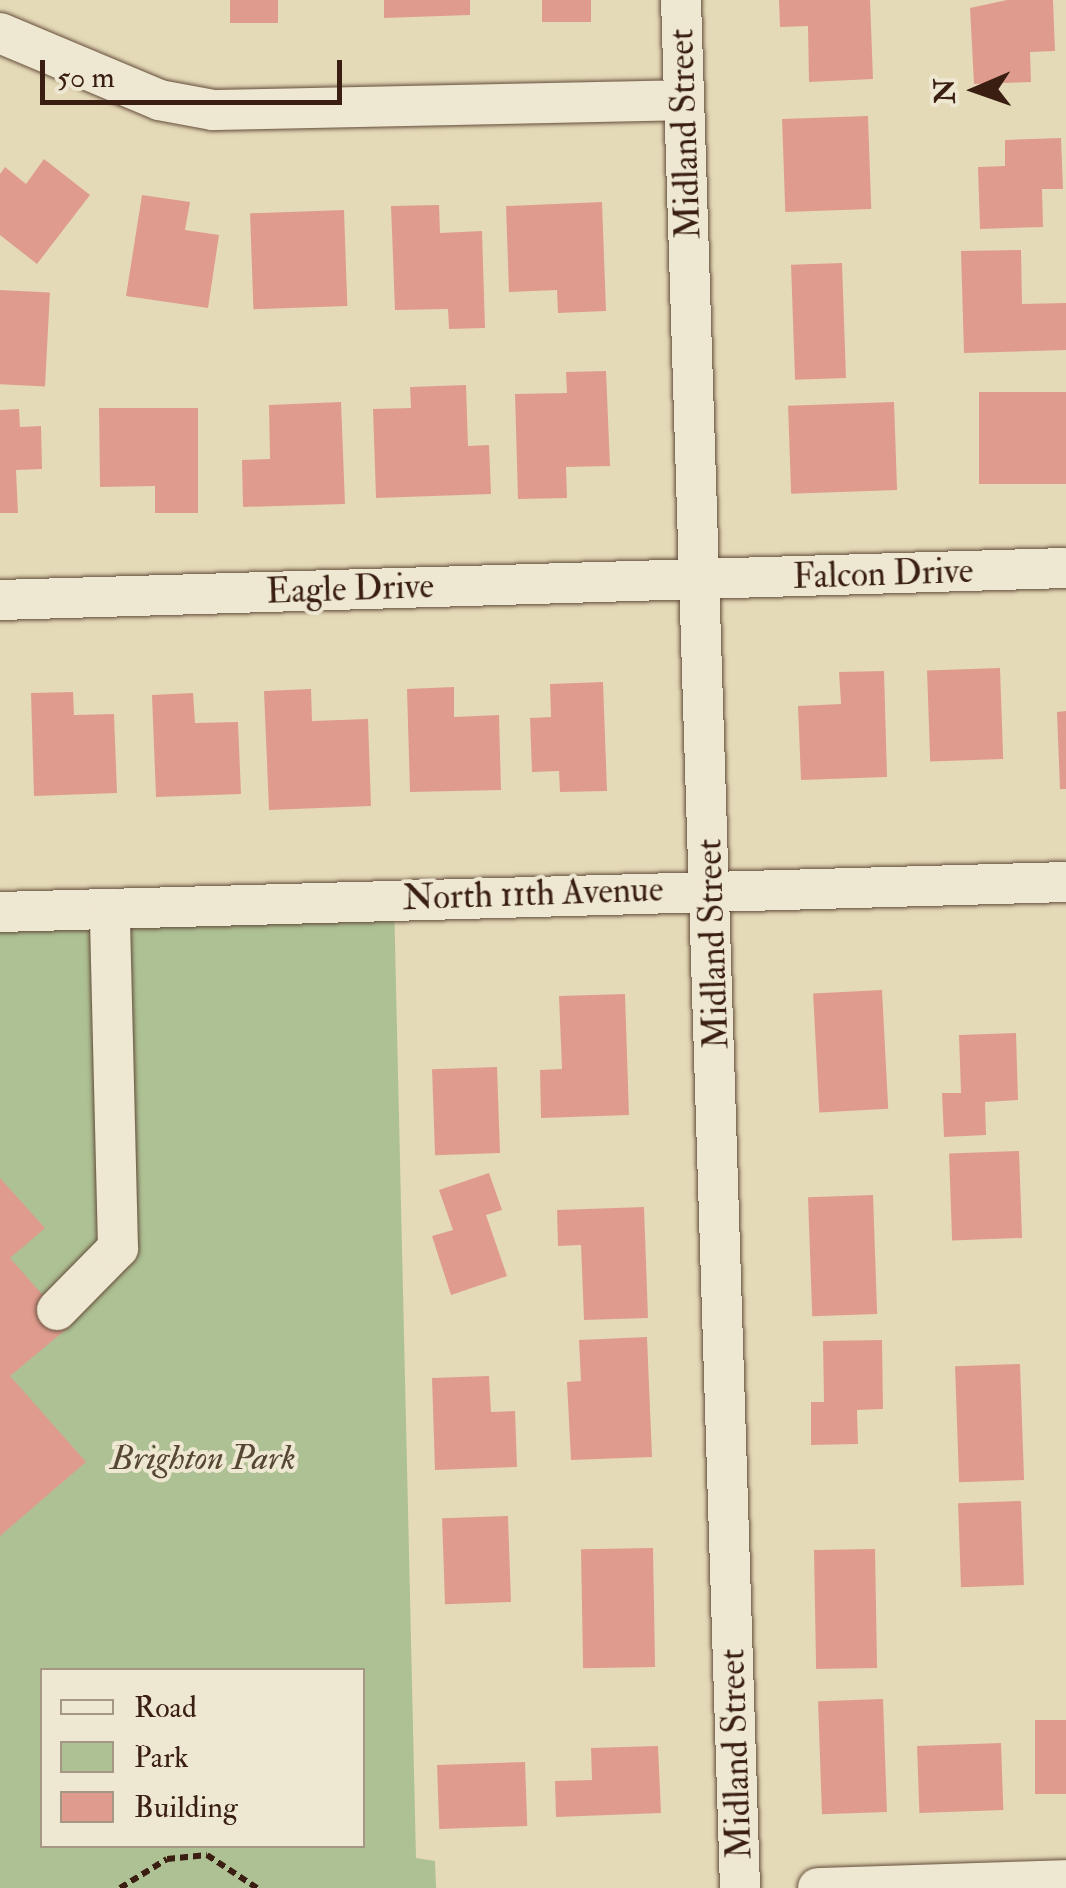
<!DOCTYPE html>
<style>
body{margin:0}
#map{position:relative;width:1066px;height:1888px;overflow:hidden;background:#e5dab8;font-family:"IM FELL Double Pica",serif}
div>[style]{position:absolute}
.green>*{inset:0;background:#aec194}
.building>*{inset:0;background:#df9c8e;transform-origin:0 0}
.path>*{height:6px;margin-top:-3px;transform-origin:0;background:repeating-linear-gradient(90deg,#391e11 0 8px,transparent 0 13px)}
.roads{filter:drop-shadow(0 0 2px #644d3b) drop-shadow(0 0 2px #644d3b)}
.minor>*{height:40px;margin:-20px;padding:0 20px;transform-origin:20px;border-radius:20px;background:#eee7d1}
span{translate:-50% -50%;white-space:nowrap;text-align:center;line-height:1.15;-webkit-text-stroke:8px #eee7d1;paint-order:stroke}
.street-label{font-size:35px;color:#391e11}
.park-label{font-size:35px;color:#564732;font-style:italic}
.legend{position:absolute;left:40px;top:1668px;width:325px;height:180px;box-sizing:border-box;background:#eee7d1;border:2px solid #a69784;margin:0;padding:12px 18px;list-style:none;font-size:30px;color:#391e11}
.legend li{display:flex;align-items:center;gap:20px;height:50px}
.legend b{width:50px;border:2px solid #a69784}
.north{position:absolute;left:926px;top:40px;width:100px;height:100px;-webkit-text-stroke:8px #eee7d1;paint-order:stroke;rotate:268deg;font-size:28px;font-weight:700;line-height:40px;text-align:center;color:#391e11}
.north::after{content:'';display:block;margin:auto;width:35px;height:45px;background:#391e11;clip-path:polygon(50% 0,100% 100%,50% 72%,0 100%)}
.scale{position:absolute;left:40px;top:60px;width:302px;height:45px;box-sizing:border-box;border:5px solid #391e11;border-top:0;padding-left:12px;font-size:30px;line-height:35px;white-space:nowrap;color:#391e11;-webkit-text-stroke:8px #eee7d1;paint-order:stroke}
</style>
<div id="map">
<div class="green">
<div style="clip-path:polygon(evenodd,394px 899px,416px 1858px,435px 1861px,436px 1888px,0 1888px,0 912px,394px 899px,42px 1670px,362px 1670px,362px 1846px,42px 1846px,42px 1670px)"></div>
</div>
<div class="building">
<div style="left:230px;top:0;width:48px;height:23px"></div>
<div style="clip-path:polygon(384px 0,470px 0,470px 15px,384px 18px)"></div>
<div style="left:542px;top:0;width:49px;height:22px"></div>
<div style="clip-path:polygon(779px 0,870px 0,873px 79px,809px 82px,808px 26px,780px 27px)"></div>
<div style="clip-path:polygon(1007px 0,1053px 0,1055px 51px,1030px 52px,1031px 82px,974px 84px,970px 8px)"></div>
<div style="left:868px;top:116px;width:93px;height:86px;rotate:88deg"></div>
<div style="clip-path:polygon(1061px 138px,1063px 189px,1042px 189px,1043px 227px,980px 229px,978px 167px,1005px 166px,1005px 140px)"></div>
<div style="clip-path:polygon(44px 159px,90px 195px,37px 264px,0 235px,0 174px,5px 167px,26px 184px)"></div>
<div style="clip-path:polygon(142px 195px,190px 202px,185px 230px,219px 235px,208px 308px,126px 296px)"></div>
<div style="clip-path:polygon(602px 202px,606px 311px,558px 313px,557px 290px,509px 292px,506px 206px)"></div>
<div style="clip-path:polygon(439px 205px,440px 233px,482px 231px,485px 328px,449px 329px,448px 309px,395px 310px,391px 206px)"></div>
<div style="left:344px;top:210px;width:96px;height:94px;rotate:88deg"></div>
<div style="clip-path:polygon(1021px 250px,1022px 304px,1066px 303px,1066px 350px,964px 353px,961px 251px)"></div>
<div style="left:842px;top:263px;width:115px;height:51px;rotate:88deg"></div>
<div style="left:0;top:290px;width:50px;height:94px;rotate:3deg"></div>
<div style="clip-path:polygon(606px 371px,610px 466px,566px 467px,567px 498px,518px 499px,515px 394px,567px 393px,566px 372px)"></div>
<div style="clip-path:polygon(466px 385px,468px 446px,489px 445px,491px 494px,376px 498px,373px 409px,411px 408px,410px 387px)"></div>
<div style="left:1066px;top:392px;width:92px;height:87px;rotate:90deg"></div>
<div style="clip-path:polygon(341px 402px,345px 504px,243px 507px,242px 460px,270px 459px,269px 405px)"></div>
<div style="left:894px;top:402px;width:88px;height:106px;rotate:88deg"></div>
<div style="clip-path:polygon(99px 408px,198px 408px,198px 513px,155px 513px,155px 486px,100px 487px)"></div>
<div style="clip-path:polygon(19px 409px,20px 427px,41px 426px,42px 469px,16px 470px,18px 513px,0 513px,0 410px)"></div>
<div style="left:1000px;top:668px;width:91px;height:73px;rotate:88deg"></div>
<div style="clip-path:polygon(884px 671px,887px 777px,801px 780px,798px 706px,841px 704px,839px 672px)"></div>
<div style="clip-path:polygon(603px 682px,607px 791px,560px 792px,559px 771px,532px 772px,530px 718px,551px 717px,550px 684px)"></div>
<div style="clip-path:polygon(454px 687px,454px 717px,499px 715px,501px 790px,410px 792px,407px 689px)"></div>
<div style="clip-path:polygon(311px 689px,312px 721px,368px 719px,371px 806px,269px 810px,264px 691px)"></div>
<div style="clip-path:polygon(73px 692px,74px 715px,114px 714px,117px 793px,34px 796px,31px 693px)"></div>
<div style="clip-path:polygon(193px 693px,195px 723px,238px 722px,241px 794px,156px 797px,152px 695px)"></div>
<div style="clip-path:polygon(1066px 711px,1066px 789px,1060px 789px,1057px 712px)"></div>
<div style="left:882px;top:990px;width:119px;height:69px;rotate:87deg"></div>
<div style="clip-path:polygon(625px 994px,629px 1115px,541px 1118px,540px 1070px,562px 1069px,559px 996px)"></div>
<div style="clip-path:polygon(1016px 1033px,1018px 1100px,985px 1102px,986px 1135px,944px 1137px,942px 1093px,961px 1093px,959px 1035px)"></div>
<div style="left:497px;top:1067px;width:86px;height:65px;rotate:88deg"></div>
<div style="left:1019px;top:1151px;width:87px;height:70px;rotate:88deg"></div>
<div style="clip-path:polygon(489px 1173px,502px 1210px,486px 1215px,507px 1276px,451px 1295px,432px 1236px,453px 1230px,439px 1190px)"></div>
<div style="clip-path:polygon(0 1178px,45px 1228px,10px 1258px,70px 1326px,10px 1376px,86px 1462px,0 1536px)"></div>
<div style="left:873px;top:1195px;width:119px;height:65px;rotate:88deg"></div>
<div style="clip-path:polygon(644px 1207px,648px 1318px,584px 1320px,581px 1245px,558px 1246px,557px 1210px)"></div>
<div style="clip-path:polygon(647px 1337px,652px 1457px,571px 1460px,567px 1382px,581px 1381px,579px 1340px)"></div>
<div style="clip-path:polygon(882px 1340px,883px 1409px,857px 1410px,858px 1444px,811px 1445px,811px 1402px,824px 1402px,823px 1341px)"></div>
<div style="left:1020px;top:1364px;width:116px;height:65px;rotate:88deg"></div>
<div style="clip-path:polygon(489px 1376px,491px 1412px,515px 1411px,517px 1467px,435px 1470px,432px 1378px)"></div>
<div style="left:1021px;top:1501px;width:84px;height:63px;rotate:88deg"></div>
<div style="left:508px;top:1516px;width:86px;height:66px;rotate:88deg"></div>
<div style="left:653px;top:1548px;width:119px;height:72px;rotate:89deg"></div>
<div style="left:875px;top:1549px;width:119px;height:61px;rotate:89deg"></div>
<div style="left:883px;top:1699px;width:113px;height:65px;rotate:88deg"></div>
<div style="left:1066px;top:1720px;width:74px;height:31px;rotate:90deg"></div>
<div style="left:1001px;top:1743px;width:67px;height:84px;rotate:88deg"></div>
<div style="clip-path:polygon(658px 1746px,661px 1813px,556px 1817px,555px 1781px,592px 1780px,591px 1748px)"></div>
<div style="left:525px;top:1762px;width:64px;height:88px;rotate:88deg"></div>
</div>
<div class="path">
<div style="left:120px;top:1888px;width:55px;rotate:-31.7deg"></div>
<div style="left:167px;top:1859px;width:40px;rotate:-5.7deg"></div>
<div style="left:207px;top:1855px;width:60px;rotate:33.4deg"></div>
</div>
<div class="roads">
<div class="minor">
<div style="left:681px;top:0;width:1889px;rotate:88.21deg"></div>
<div style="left:0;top:33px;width:173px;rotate:22.8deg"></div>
<div style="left:159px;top:100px;width:55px;rotate:10.5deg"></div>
<div style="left:213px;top:110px;width:471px;rotate:-1.2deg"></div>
<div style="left:0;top:600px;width:1066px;rotate:-1.72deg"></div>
<div style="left:0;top:912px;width:1066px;rotate:-1.61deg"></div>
<div style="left:57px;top:1310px;width:87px;rotate:-45.5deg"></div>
<div style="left:118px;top:1248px;width:339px;rotate:-91.4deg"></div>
<div style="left:818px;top:1888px;width:248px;rotate:-1.8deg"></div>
</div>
</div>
<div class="street-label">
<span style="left:685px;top:134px;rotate:-92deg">Midland Street</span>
<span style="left:883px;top:574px;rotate:-2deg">Falcon Drive</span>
<span style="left:350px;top:589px;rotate:-2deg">Eagle Drive</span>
<span style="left:533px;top:894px;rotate:-2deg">North 11th Avenue</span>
<span style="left:713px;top:944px;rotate:-92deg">Midland Street</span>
<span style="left:736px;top:1754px;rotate:-92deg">Midland Street</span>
</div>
<div class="park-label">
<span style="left:203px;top:1458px">Brighton Park</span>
</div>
<ul class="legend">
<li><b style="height:12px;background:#eee7d1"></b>Road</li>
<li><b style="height:28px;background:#aec194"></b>Park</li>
<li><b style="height:28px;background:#df9c8e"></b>Building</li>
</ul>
<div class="north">N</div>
<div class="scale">50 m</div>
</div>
